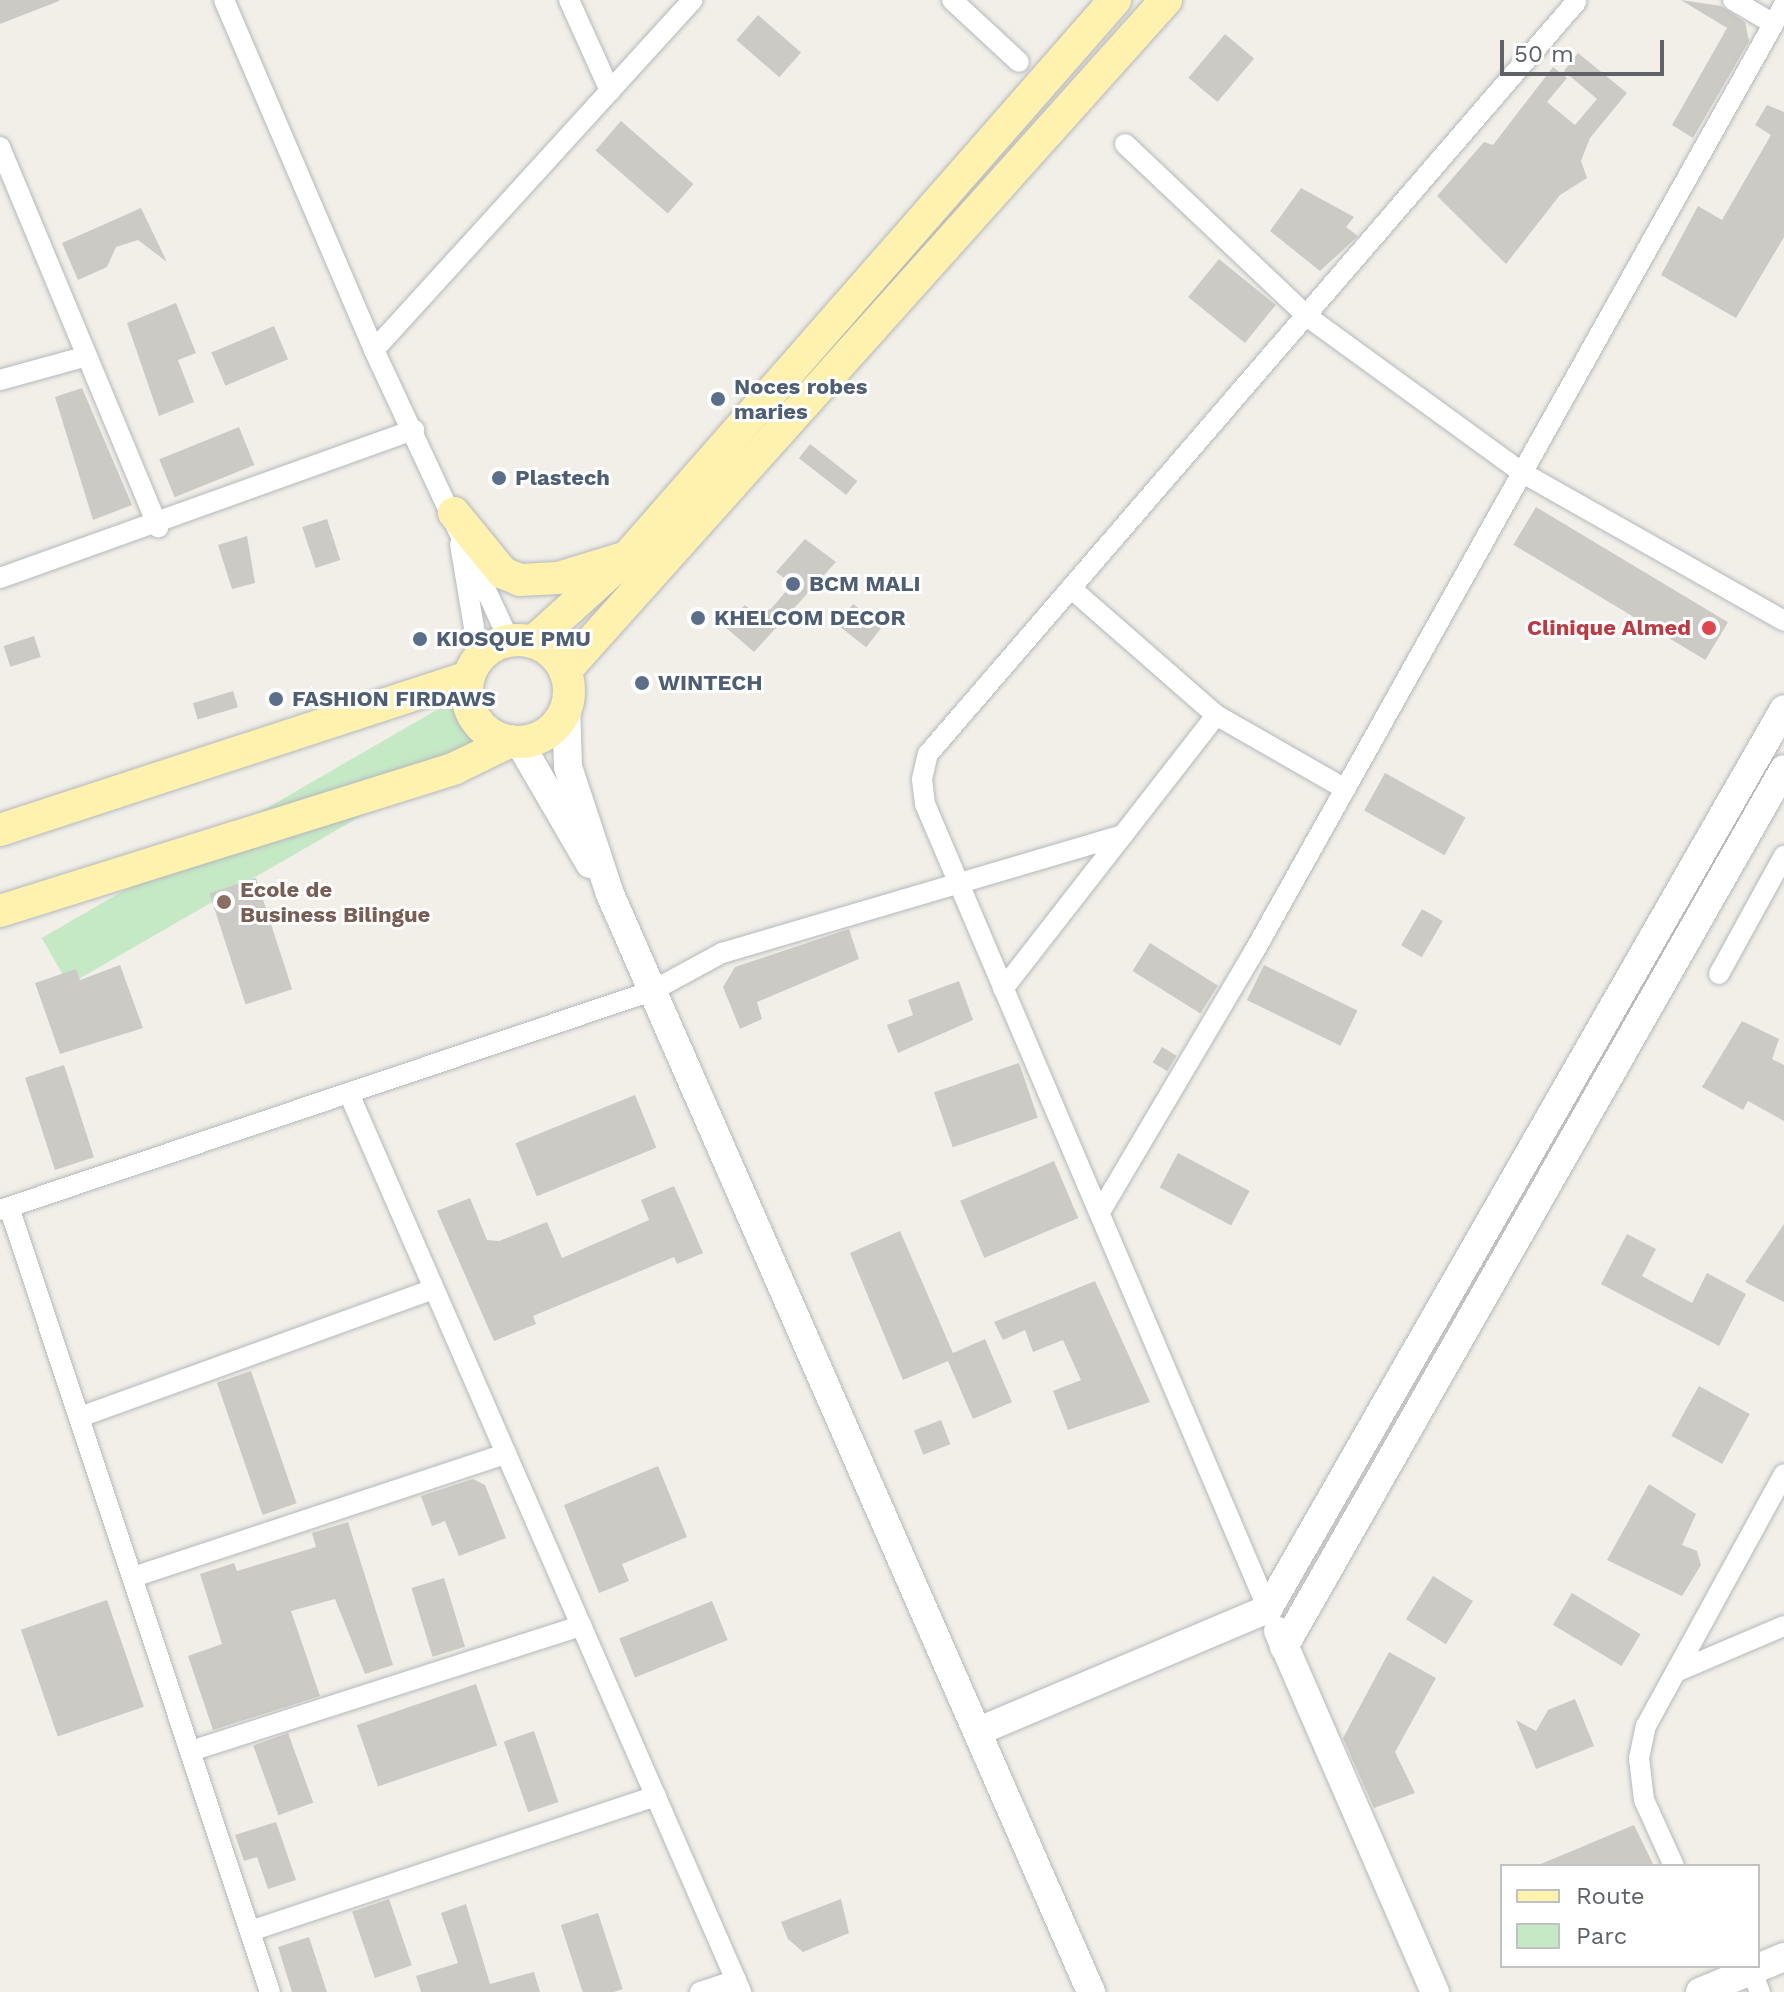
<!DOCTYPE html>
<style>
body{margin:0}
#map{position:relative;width:1784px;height:1992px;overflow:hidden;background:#f1efe8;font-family:"Work Sans",sans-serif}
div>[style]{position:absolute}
.green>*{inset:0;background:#c5e8c5;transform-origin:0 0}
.building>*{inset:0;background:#cccac5;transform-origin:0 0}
.roads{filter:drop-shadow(0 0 2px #b5b8bc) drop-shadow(0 0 2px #b5b8bc)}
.street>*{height:20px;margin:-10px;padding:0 10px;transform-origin:10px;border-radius:10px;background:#fff}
.secondary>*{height:28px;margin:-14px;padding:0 14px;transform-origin:14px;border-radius:14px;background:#fff}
.primary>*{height:32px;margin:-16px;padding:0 16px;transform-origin:16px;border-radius:16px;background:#fff2af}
.primary>.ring{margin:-16px;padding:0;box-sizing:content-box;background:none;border:32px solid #fff2af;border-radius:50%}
.dots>*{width:22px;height:22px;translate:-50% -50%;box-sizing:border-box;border:4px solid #fff;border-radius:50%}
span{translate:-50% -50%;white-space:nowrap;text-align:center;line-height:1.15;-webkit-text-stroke:6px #fff;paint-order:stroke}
.service-label{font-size:22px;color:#4e5e75;font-weight:700}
.left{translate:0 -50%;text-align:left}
.health-label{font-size:22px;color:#be3a42;font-weight:700}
.right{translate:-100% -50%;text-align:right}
.education-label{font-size:22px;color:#785e54;font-weight:700}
.legend{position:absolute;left:1500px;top:1864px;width:260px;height:104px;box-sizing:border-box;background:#fff;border:2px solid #bfc1c3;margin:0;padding:10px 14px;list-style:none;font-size:24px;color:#5f6368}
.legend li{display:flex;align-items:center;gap:16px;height:40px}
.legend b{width:40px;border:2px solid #bfc1c3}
.scale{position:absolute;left:1500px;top:40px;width:164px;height:36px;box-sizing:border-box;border:4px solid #5f6368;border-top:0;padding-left:10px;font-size:24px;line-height:28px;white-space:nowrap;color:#5f6368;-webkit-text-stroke:6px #fff;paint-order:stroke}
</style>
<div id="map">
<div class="green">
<div style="left:454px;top:700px;width:54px;height:476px;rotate:60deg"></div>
</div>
<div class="building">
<div style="clip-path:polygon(0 0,59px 0,59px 1px,0 24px)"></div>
<div style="clip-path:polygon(1681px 0,1721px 6px,1745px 22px,1749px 41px,1693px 138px,1672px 125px,1727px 28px)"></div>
<div style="left:758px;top:15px;width:57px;height:33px;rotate:41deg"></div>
<div style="left:1225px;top:34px;width:38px;height:57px;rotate:40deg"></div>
<div style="clip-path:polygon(1578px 53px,1627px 93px,1590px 138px,1581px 161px,1587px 178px,1560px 195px,1506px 264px,1437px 196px,1484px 142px,1493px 145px,1553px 67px,1567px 78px,1547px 102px,1575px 125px,1597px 99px,1564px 71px)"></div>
<div style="clip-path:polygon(1767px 105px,1784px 112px,1784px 237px,1736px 318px,1661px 275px,1698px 206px,1722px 220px,1771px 135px,1755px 125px)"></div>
<div style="left:621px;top:121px;width:96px;height:39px;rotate:41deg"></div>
<div style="clip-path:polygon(1301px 188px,1354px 217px,1346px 227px,1358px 236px,1320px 271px,1270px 231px)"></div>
<div style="clip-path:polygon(141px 208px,167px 262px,138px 240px,116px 247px,107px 267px,78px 280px,62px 243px)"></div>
<div style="left:1219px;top:259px;width:73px;height:49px;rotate:39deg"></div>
<div style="clip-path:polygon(176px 303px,196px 353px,178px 360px,194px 402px,159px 416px,127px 323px)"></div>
<div style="left:274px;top:326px;width:36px;height:68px;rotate:67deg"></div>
<div style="clip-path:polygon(82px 388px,132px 505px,93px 520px,55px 397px)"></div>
<div style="left:239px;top:427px;width:41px;height:86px;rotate:68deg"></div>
<div style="left:810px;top:444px;width:60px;height:18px;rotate:38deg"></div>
<div style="left:1536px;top:507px;width:224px;height:44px;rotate:31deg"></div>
<div style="left:327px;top:519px;width:43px;height:26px;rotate:72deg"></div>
<div style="clip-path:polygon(247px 536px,255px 583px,232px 589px,218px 545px)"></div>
<div style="clip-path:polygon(805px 539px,836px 562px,754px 652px,724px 626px,745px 605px,755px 614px,771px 609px,792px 584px,776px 572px)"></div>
<div style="left:853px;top:604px;width:37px;height:26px;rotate:38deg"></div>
<div style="left:34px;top:636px;width:22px;height:32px;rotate:72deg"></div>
<div style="left:233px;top:691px;width:17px;height:42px;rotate:73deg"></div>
<div style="left:1385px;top:773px;width:92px;height:43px;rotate:29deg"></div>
<div style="left:256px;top:878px;width:117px;height:49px;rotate:72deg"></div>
<div style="left:1422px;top:909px;width:24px;height:42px;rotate:30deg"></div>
<div style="clip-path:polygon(849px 929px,859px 959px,757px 1002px,762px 1019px,740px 1029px,723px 987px,735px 967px)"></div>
<div style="left:1150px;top:943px;width:80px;height:33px;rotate:32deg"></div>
<div style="clip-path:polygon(120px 965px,143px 1028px,60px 1054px,35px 983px,76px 969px,80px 980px)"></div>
<div style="left:1264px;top:965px;width:104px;height:39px;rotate:26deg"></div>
<div style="clip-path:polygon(959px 981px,973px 1020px,898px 1053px,887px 1025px,913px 1015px,908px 1000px)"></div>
<div style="clip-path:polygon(1742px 1021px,1779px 1039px,1772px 1059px,1784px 1065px,1784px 1121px,1748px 1101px,1743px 1110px,1702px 1087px)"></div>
<div style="left:1162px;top:1047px;width:17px;height:18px;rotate:31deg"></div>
<div style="left:1019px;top:1063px;width:58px;height:90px;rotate:71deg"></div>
<div style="left:64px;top:1065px;width:97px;height:41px;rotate:72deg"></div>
<div style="left:635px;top:1095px;width:57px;height:129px;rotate:68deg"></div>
<div style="left:1178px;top:1153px;width:81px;height:39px;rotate:28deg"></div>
<div style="left:1054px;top:1161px;width:62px;height:102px;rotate:67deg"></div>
<div style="clip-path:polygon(674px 1186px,703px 1253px,677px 1264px,674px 1257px,533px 1316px,536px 1324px,494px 1341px,437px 1211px,470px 1198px,487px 1240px,499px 1241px,547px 1222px,562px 1258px,649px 1220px,641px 1200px)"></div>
<div style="clip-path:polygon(1784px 1224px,1784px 1302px,1745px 1282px)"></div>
<div style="clip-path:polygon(900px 1231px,953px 1353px,985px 1339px,1012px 1402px,973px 1419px,948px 1361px,903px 1380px,850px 1253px)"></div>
<div style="clip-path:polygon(1627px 1234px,1656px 1249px,1642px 1276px,1692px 1303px,1707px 1273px,1746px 1294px,1719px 1346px,1601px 1284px)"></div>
<div style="clip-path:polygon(1095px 1281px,1150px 1402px,1068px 1430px,1053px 1391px,1081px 1380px,1063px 1340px,1033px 1352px,1025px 1330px,1003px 1340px,994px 1322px)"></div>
<div style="left:251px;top:1371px;width:140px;height:36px;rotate:71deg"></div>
<div style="left:1699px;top:1386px;width:58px;height:57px;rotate:29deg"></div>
<div style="left:941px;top:1420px;width:26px;height:29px;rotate:69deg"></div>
<div style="clip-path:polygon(658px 1466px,687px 1537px,622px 1564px,629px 1581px,599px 1593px,564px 1505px)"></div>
<div style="clip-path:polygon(473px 1479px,485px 1485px,506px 1538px,459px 1556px,445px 1521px,432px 1526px,421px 1496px)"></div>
<div style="clip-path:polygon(1649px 1484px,1696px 1514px,1682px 1545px,1697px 1551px,1701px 1565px,1682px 1596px,1607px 1560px)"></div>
<div style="clip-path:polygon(348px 1522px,393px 1665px,365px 1674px,335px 1599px,291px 1611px,320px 1696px,213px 1730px,188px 1656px,222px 1644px,200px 1574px,234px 1563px,237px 1571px,316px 1547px,312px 1533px)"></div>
<div style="left:1433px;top:1576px;width:47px;height:51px;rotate:32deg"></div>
<div style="left:444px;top:1578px;width:72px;height:34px;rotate:73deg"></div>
<div style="left:1572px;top:1593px;width:80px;height:37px;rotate:31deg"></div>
<div style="left:107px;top:1600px;width:113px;height:91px;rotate:71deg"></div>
<div style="left:712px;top:1601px;width:42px;height:100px;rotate:68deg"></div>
<div style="clip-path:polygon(1389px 1652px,1436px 1678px,1395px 1752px,1415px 1793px,1374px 1808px,1343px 1738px)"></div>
<div style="left:476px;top:1684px;width:65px;height:126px;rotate:71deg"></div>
<div style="clip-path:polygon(1575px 1699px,1594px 1746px,1536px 1769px,1516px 1720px,1536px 1731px,1548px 1710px)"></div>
<div style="left:534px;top:1731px;width:75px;height:32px;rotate:71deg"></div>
<div style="left:288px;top:1733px;width:74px;height:37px;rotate:70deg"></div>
<div style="clip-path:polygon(276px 1822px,296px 1880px,268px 1889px,257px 1857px,244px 1861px,235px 1835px)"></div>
<div style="clip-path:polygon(1634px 1825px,1654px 1866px,1536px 1866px)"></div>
<div style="left:389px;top:1899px;width:70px;height:39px;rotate:71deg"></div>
<div style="clip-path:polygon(841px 1899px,849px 1933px,803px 1952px,788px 1939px,781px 1922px)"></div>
<div style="clip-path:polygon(466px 1904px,490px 1984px,534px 1972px,540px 1992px,421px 1992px,416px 1976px,458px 1963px,441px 1913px)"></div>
<div style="left:598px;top:1913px;width:80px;height:39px;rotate:72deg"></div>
<div style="clip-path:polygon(309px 1937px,327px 1992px,292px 1992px,278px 1947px)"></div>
</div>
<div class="roads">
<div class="street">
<div style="left:224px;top:0;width:381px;rotate:66.8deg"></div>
<div style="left:374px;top:350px;width:321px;rotate:65deg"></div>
<div style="left:569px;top:0;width:100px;rotate:65.7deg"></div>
<div style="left:952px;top:0;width:91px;rotate:42.8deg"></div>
<div style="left:1733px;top:0;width:45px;rotate:30.5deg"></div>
<div style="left:1125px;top:144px;width:252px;rotate:43.4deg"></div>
<div style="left:1308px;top:317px;width:263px;rotate:36deg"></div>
<div style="left:1521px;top:472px;width:302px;rotate:29.5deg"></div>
<div style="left:0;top:147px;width:412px;rotate:67.4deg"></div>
<div style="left:374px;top:350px;width:473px;rotate:-47.7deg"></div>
<div style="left:0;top:380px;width:90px;rotate:-15.4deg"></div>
<div style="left:460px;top:544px;width:116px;rotate:80.5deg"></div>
<div style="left:0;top:578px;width:440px;rotate:-19.7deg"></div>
<div style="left:1072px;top:589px;width:191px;rotate:41.2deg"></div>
<div style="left:1216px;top:715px;width:149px;rotate:29.8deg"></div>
<div style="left:1719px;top:974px;width:135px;rotate:-61.2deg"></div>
<div style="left:1003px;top:989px;width:347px;rotate:-52.1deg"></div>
<div style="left:350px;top:1096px;width:978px;rotate:66.42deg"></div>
<div style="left:9px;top:1207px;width:827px;rotate:71.61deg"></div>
<div style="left:0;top:1210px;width:688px;rotate:-18.57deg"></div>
<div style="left:652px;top:991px;width:80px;rotate:-28.5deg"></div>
<div style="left:722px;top:953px;width:418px;rotate:-16.4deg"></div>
<div style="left:1100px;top:1212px;width:304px;rotate:-59.4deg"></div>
<div style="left:1255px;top:950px;width:1083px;rotate:-60.76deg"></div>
<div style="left:80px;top:1417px;width:376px;rotate:-19.9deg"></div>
<div style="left:133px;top:1577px;width:393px;rotate:-18.3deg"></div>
<div style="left:1268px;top:1609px;width:875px;rotate:-113.08deg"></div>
<div style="left:925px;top:804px;width:25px;rotate:-97deg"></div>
<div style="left:922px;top:779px;width:26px;rotate:-77deg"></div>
<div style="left:928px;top:754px;width:993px;rotate:-49.25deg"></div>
<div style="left:1676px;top:1672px;width:117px;rotate:-23.1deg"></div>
<div style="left:191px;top:1751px;width:410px;rotate:-17.8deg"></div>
<div style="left:1674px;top:1866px;width:72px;rotate:-114.4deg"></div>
<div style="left:1644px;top:1800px;width:42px;rotate:-96.8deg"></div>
<div style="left:1639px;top:1758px;width:33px;rotate:-78deg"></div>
<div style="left:1646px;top:1726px;width:287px;rotate:-61.3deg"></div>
<div style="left:250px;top:1931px;width:428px;rotate:-18.4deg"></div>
<div style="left:1751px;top:1970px;width:24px;rotate:68deg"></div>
<div style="left:700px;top:1992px;width:38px;rotate:-18deg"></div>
</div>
<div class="secondary">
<div style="left:566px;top:706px;width:61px;rotate:88.1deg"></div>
<div style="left:568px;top:767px;width:134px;rotate:71.7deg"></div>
<div style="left:610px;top:894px;width:1199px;rotate:66.34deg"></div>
<div style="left:519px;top:742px;width:141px;rotate:59.8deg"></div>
<div style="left:1278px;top:1631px;width:394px;rotate:66.5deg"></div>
<div style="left:1284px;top:1647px;width:1010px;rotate:-60.34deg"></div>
<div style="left:979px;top:1731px;width:314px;rotate:-22.9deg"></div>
<div style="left:1268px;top:1609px;width:1037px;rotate:-60.17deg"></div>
<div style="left:1700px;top:1992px;width:91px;rotate:-22.6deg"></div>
</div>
<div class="primary">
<div style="left:454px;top:513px;width:77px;rotate:50.8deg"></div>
<div style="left:503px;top:573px;width:18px;rotate:22deg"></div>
<div style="left:520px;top:580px;width:38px;rotate:-3deg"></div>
<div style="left:558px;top:578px;width:65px;rotate:-17deg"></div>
<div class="ring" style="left:467px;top:640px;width:70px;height:70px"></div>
<div style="left:533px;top:642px;width:127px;rotate:-42.1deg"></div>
<div style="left:627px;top:557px;width:741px;rotate:-48.78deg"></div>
<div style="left:565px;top:671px;width:901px;rotate:-48.15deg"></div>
<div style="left:0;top:830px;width:493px;rotate:-18.1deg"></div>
<div style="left:0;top:911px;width:477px;rotate:-17.4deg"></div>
<div style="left:455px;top:768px;width:62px;rotate:-25.7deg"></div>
</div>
</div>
<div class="dots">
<div style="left:718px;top:399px;background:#5c6f8a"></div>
<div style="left:499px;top:478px;background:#5c6f8a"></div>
<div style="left:793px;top:584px;background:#5c6f8a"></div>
<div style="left:698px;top:618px;background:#5c6f8a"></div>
<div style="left:1709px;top:628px;background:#e0444e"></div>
<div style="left:420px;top:639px;background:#5c6f8a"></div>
<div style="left:642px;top:683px;background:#5c6f8a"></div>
<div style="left:276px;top:699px;background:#5c6f8a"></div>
<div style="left:224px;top:902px;background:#8d6e63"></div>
</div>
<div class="service-label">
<span class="left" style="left:734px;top:399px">Noces robes<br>maries</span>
<span class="left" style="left:515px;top:478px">Plastech</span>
<span class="left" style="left:809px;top:584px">BCM MALI</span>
<span class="left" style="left:714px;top:618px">KHELCOM DECOR</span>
<span class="left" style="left:436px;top:639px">KIOSQUE PMU</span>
<span class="left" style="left:658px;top:683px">WINTECH</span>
<span class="left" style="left:292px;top:699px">FASHION FIRDAWS</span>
</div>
<div class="health-label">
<span class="right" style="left:1691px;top:628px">Clinique Almed</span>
</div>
<div class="education-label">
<span class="left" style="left:240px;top:902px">Ecole de<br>Business Bilingue</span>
</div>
<ul class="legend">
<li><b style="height:10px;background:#fff2af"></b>Route</li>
<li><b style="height:22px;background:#c5e8c5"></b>Parc</li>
</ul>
<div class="scale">50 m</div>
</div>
